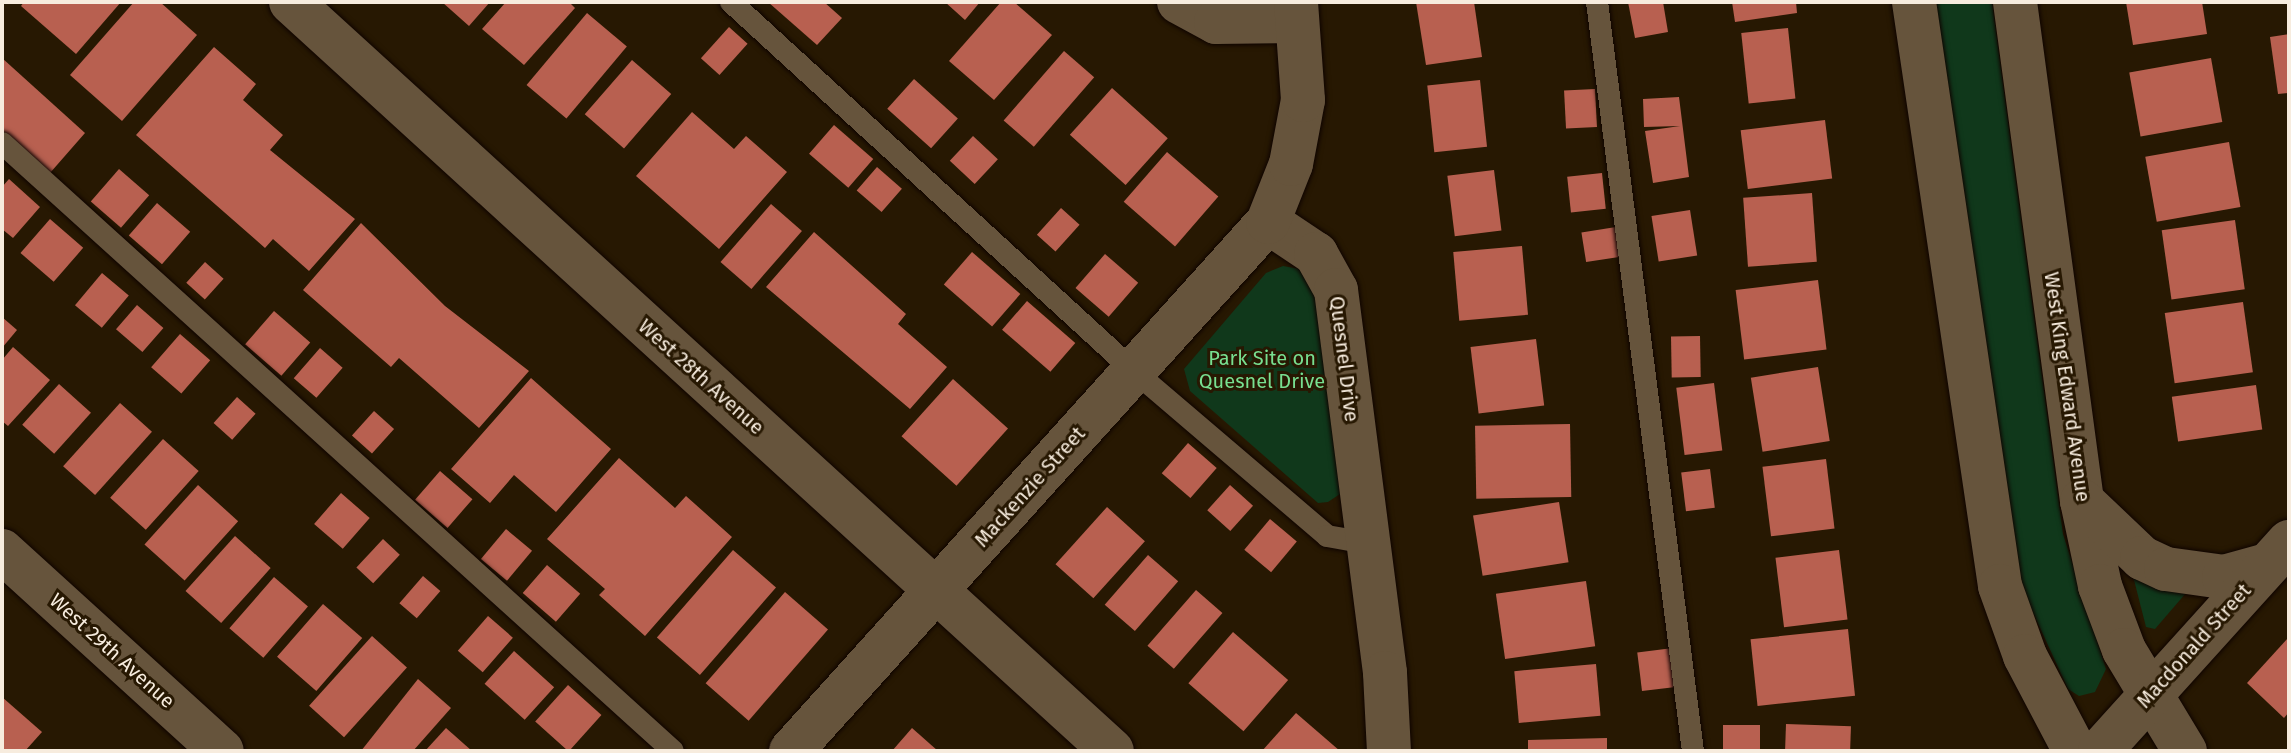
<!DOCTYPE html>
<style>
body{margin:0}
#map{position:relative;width:2291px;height:753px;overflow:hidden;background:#271802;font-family:"Fira Sans",sans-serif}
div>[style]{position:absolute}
.green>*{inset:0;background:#10381b}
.building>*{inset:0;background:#b86050;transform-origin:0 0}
.roads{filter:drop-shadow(0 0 2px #0f0400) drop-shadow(0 0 2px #0f0400)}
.lane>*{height:22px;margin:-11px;padding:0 11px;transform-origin:11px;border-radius:11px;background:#66543c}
.street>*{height:44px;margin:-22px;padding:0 22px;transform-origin:22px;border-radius:22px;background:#66543c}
.secondary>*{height:44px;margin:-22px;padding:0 22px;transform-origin:22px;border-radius:22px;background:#66543c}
span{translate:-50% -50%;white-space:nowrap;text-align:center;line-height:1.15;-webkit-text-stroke:6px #271802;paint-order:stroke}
.park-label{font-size:20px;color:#78df90}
.street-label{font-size:20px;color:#f7ecde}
.frame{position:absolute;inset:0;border:4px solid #f7ecde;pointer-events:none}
</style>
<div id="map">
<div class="green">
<div style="clip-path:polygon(1931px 2px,1992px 2px,2063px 534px,2106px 669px,2095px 692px,2079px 696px,2068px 689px,2025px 595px,2012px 542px)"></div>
<div style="clip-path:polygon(1283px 266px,1300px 269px,1315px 289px,1340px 494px,1328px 502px,1318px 503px,1190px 391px,1184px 369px,1266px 273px)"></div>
<div style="clip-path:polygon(2133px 576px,2186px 593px,2155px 629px,2146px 627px)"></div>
</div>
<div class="building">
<div style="clip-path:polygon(24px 2px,121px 2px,76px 54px,21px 6px)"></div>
<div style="clip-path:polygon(134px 2px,160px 2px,197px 35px,122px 121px,70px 75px)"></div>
<div style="clip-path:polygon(442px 2px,490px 2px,469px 26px)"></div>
<div style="clip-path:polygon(506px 2px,569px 2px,575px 8px,524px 65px,482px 29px)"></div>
<div style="clip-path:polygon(768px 2px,824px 2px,842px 18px,817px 45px)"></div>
<div style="clip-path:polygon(945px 2px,980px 2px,965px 20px)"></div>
<div style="clip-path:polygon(1001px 2px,1014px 2px,1052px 35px,994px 100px,949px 61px)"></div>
<div style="clip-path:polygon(1416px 2px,1474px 2px,1482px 57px,1426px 65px)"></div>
<div style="clip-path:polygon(1628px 2px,1663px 2px,1668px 32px,1635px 38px)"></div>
<div style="clip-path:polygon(1732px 2px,1796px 2px,1797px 13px,1735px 22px)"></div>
<div style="clip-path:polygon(2126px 2px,2202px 2px,2207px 34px,2133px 45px)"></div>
<div style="left:587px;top:13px;width:52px;height:94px;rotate:40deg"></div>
<div style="left:729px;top:27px;width:25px;height:42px;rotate:42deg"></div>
<div style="left:1788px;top:28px;width:71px;height:47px;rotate:84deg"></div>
<div style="clip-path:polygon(2289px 34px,2289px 93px,2278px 94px,2270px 37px)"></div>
<div style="clip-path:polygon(214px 47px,256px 84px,243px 100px,283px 135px,270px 150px,355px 219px,309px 271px,273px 239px,265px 248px,136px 135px)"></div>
<div style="left:1064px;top:51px;width:40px;height:92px;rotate:41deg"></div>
<div style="clip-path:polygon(2px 58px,85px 133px,50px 173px,2px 130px)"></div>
<div style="left:2211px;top:58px;width:65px;height:83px;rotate:80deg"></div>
<div style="left:632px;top:60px;width:52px;height:72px;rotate:41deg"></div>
<div style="left:914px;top:79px;width:59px;height:40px;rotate:42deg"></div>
<div style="left:1480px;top:80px;width:67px;height:53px;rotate:84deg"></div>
<div style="left:1112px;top:88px;width:75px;height:63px;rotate:42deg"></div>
<div style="left:1595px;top:89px;width:38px;height:31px;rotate:87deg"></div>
<div style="clip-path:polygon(1679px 97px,1689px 177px,1653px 183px,1645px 131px,1680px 126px,1644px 127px,1643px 99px)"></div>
<div style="clip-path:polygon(692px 112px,734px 149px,746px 136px,787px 172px,719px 249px,636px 176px)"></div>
<div style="left:1825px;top:120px;width:59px;height:85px;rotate:83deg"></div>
<div style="left:834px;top:125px;width:52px;height:38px;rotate:41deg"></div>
<div style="left:973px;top:136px;width:34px;height:34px;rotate:43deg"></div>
<div style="left:2229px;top:142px;width:66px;height:85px;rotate:80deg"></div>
<div style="left:1167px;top:152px;width:68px;height:66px;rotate:41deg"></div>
<div style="left:877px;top:167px;width:33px;height:31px;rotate:41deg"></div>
<div style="left:119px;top:169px;width:40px;height:43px;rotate:41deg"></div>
<div style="left:1494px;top:170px;width:61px;height:47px;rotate:83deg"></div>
<div style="left:1602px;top:173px;width:36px;height:35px;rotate:84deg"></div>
<div style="clip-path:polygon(9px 179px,40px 207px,13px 238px,2px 229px,2px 187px)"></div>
<div style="left:1812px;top:193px;width:69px;height:69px;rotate:86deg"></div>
<div style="left:157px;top:203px;width:44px;height:43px;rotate:41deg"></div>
<div style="left:771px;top:204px;width:41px;height:77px;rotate:41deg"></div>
<div style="left:1061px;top:208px;width:25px;height:36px;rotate:42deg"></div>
<div style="left:1690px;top:210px;width:46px;height:39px;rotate:81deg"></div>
<div style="left:50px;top:219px;width:44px;height:45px;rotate:41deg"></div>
<div style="left:2235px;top:220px;width:70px;height:74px;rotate:82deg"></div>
<div style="clip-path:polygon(361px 223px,445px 306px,529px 371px,479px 428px,399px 358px,391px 367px,303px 290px)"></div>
<div style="left:1616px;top:227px;width:30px;height:35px;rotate:81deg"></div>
<div style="clip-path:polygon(814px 232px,906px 314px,898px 324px,947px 367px,910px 409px,766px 287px)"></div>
<div style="left:1522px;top:246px;width:69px;height:69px;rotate:85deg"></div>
<div style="left:972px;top:252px;width:64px;height:43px;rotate:41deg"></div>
<div style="left:1105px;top:254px;width:44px;height:45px;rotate:41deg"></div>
<div style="left:205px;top:262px;width:25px;height:28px;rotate:42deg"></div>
<div style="left:102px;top:273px;width:35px;height:42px;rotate:40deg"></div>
<div style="left:1818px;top:280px;width:70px;height:83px;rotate:83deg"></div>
<div style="left:1027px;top:301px;width:64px;height:38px;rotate:41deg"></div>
<div style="left:2243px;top:302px;width:71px;height:79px;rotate:82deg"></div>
<div style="left:137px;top:305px;width:35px;height:32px;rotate:41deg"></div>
<div style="left:274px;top:311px;width:48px;height:44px;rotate:41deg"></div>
<div style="clip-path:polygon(2px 317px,17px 330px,2px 348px)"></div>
<div style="left:180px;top:334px;width:40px;height:44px;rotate:41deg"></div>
<div style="left:1700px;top:336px;width:41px;height:29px;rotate:89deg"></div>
<div style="left:1536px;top:339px;width:67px;height:66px;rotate:83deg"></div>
<div style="clip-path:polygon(13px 347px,50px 380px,8px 426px,2px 421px,2px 360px)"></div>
<div style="left:320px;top:348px;width:30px;height:40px;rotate:41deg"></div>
<div style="left:1818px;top:367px;width:75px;height:68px;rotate:81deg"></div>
<div style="clip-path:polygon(531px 378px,611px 449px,556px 512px,514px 475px,490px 503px,451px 469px)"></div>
<div style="left:953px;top:379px;width:74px;height:77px;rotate:42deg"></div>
<div style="left:1714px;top:383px;width:68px;height:38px;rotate:83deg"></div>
<div style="left:59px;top:384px;width:43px;height:55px;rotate:42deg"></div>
<div style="left:2256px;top:385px;width:45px;height:85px;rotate:82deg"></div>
<div style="left:237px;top:397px;width:25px;height:35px;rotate:42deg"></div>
<div style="left:120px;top:403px;width:43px;height:85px;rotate:42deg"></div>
<div style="left:374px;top:411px;width:27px;height:33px;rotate:42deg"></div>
<div style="left:1570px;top:424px;width:73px;height:95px;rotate:89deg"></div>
<div style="left:163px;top:439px;width:48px;height:79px;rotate:42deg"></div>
<div style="left:1188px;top:443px;width:38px;height:40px;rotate:41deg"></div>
<div style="clip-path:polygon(619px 458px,675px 508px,686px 496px,732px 537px,645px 636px,599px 595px,605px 589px,547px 539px)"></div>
<div style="left:1826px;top:459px;width:70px;height:64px;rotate:83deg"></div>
<div style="left:1710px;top:469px;width:39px;height:29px;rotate:83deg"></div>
<div style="left:440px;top:471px;width:43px;height:38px;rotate:41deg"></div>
<div style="left:198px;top:485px;width:54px;height:80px;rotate:42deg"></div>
<div style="left:1230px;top:485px;width:31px;height:34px;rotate:42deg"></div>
<div style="left:341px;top:493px;width:38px;height:41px;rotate:41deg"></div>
<div style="left:1559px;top:502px;width:61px;height:87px;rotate:81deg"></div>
<div style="left:1107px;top:507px;width:51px;height:77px;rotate:42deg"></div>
<div style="left:1270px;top:519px;width:35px;height:40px;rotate:40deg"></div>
<div style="left:506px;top:529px;width:34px;height:39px;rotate:40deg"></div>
<div style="left:235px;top:536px;width:48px;height:74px;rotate:42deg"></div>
<div style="left:383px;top:539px;width:23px;height:39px;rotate:43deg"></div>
<div style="left:733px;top:550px;width:57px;height:116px;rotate:41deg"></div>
<div style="left:1839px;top:550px;width:70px;height:64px;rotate:83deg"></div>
<div style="left:1148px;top:555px;width:40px;height:66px;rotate:41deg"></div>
<div style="left:547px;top:565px;width:44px;height:37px;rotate:41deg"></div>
<div style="left:423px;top:576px;width:23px;height:36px;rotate:41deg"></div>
<div style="left:274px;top:577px;width:45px;height:68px;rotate:41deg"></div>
<div style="left:1586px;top:581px;width:66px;height:91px;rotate:82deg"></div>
<div style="left:1196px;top:590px;width:35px;height:74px;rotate:41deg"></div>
<div style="left:785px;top:592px;width:57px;height:121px;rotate:41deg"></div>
<div style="left:323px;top:604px;width:52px;height:70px;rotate:41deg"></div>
<div style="left:488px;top:616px;width:33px;height:46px;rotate:41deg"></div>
<div style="left:1848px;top:629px;width:67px;height:98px;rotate:84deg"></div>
<div style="left:1233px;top:632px;width:73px;height:68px;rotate:41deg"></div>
<div style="left:372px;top:636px;width:47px;height:94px;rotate:42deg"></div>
<div style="clip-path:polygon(2289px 637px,2289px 712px,2284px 718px,2247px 683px)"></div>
<div style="left:1673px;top:648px;width:39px;height:36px;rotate:83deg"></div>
<div style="left:514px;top:651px;width:54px;height:44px;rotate:42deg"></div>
<div style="left:1596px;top:664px;width:52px;height:82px;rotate:85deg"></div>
<div style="clip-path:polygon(418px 679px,451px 708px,413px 751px,361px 751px)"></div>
<div style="left:568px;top:685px;width:45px;height:49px;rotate:42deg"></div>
<div style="clip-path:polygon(2px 697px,42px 732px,25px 751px,2px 751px)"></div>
<div style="clip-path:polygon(1296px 713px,1340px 751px,1262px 751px)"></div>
<div style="left:1786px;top:724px;width:65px;height:27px;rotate:2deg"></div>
<div style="left:1723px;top:725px;width:37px;height:26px"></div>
<div style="clip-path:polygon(446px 728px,472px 751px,425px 751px)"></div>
<div style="clip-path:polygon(912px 728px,938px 751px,892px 751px)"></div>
<div style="clip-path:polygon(1607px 738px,1607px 751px,1528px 751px,1528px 740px)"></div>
</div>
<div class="roads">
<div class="lane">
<div style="left:731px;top:2px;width:546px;rotate:42.48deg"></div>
<div style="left:1134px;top:371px;width:254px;rotate:40.5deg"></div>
<div style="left:1327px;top:536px;width:41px;rotate:9.9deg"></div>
<div style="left:1597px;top:2px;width:755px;rotate:82.7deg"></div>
<div style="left:2px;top:143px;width:905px;rotate:42.18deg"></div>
</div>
<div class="street">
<div style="left:291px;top:2px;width:1111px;rotate:42.37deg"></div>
<div style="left:1179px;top:2px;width:42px;rotate:28.4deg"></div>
<div style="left:1216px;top:22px;width:81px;rotate:-0.7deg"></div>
<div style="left:1268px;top:222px;width:58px;rotate:33.7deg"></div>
<div style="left:1316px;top:254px;width:41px;rotate:60.9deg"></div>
<div style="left:1336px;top:290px;width:386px;rotate:82.7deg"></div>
<div style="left:1385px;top:673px;width:78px;rotate:87.1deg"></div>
<div style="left:2px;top:551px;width:297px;rotate:42.3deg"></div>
</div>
<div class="secondary">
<div style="left:1914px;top:2px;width:590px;rotate:81.62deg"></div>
<div style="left:2000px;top:586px;width:74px;rotate:70.3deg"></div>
<div style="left:2025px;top:656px;width:107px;rotate:62.2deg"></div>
<div style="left:2015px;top:2px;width:503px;rotate:82.35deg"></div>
<div style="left:2082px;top:501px;width:87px;rotate:78deg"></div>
<div style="left:2100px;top:586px;width:68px;rotate:69.4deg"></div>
<div style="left:2124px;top:650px;width:118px;rotate:58.9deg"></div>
<div style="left:2082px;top:501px;width:83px;rotate:43.5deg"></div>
<div style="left:2142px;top:558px;width:26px;rotate:25deg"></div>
<div style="left:2166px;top:569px;width:59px;rotate:7.9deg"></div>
<div style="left:2224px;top:577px;width:45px;rotate:-15.6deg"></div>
<div style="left:791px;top:751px;width:712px;rotate:-47.96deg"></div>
<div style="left:1268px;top:222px;width:62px;rotate:-68.4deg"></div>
<div style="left:1291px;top:164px;width:65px;rotate:-79.4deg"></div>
<div style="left:1303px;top:100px;width:98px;rotate:-94.1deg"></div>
<div style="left:2100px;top:751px;width:282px;rotate:-47.9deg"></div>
</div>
</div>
<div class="park-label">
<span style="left:1262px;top:370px">Park Site on<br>Quesnel Drive</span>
</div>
<div class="street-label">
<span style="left:1344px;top:359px;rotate:83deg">Quesnel Drive</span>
<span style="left:701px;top:377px;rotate:42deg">West 28th Avenue</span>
<span style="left:2067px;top:387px;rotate:82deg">West King Edward Avenue</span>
<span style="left:1030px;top:487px;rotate:-48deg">Mackenzie Street</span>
<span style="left:2194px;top:646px;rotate:-48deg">Macdonald Street</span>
<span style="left:112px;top:651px;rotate:42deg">West 29th Avenue</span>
</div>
<div class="frame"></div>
</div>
